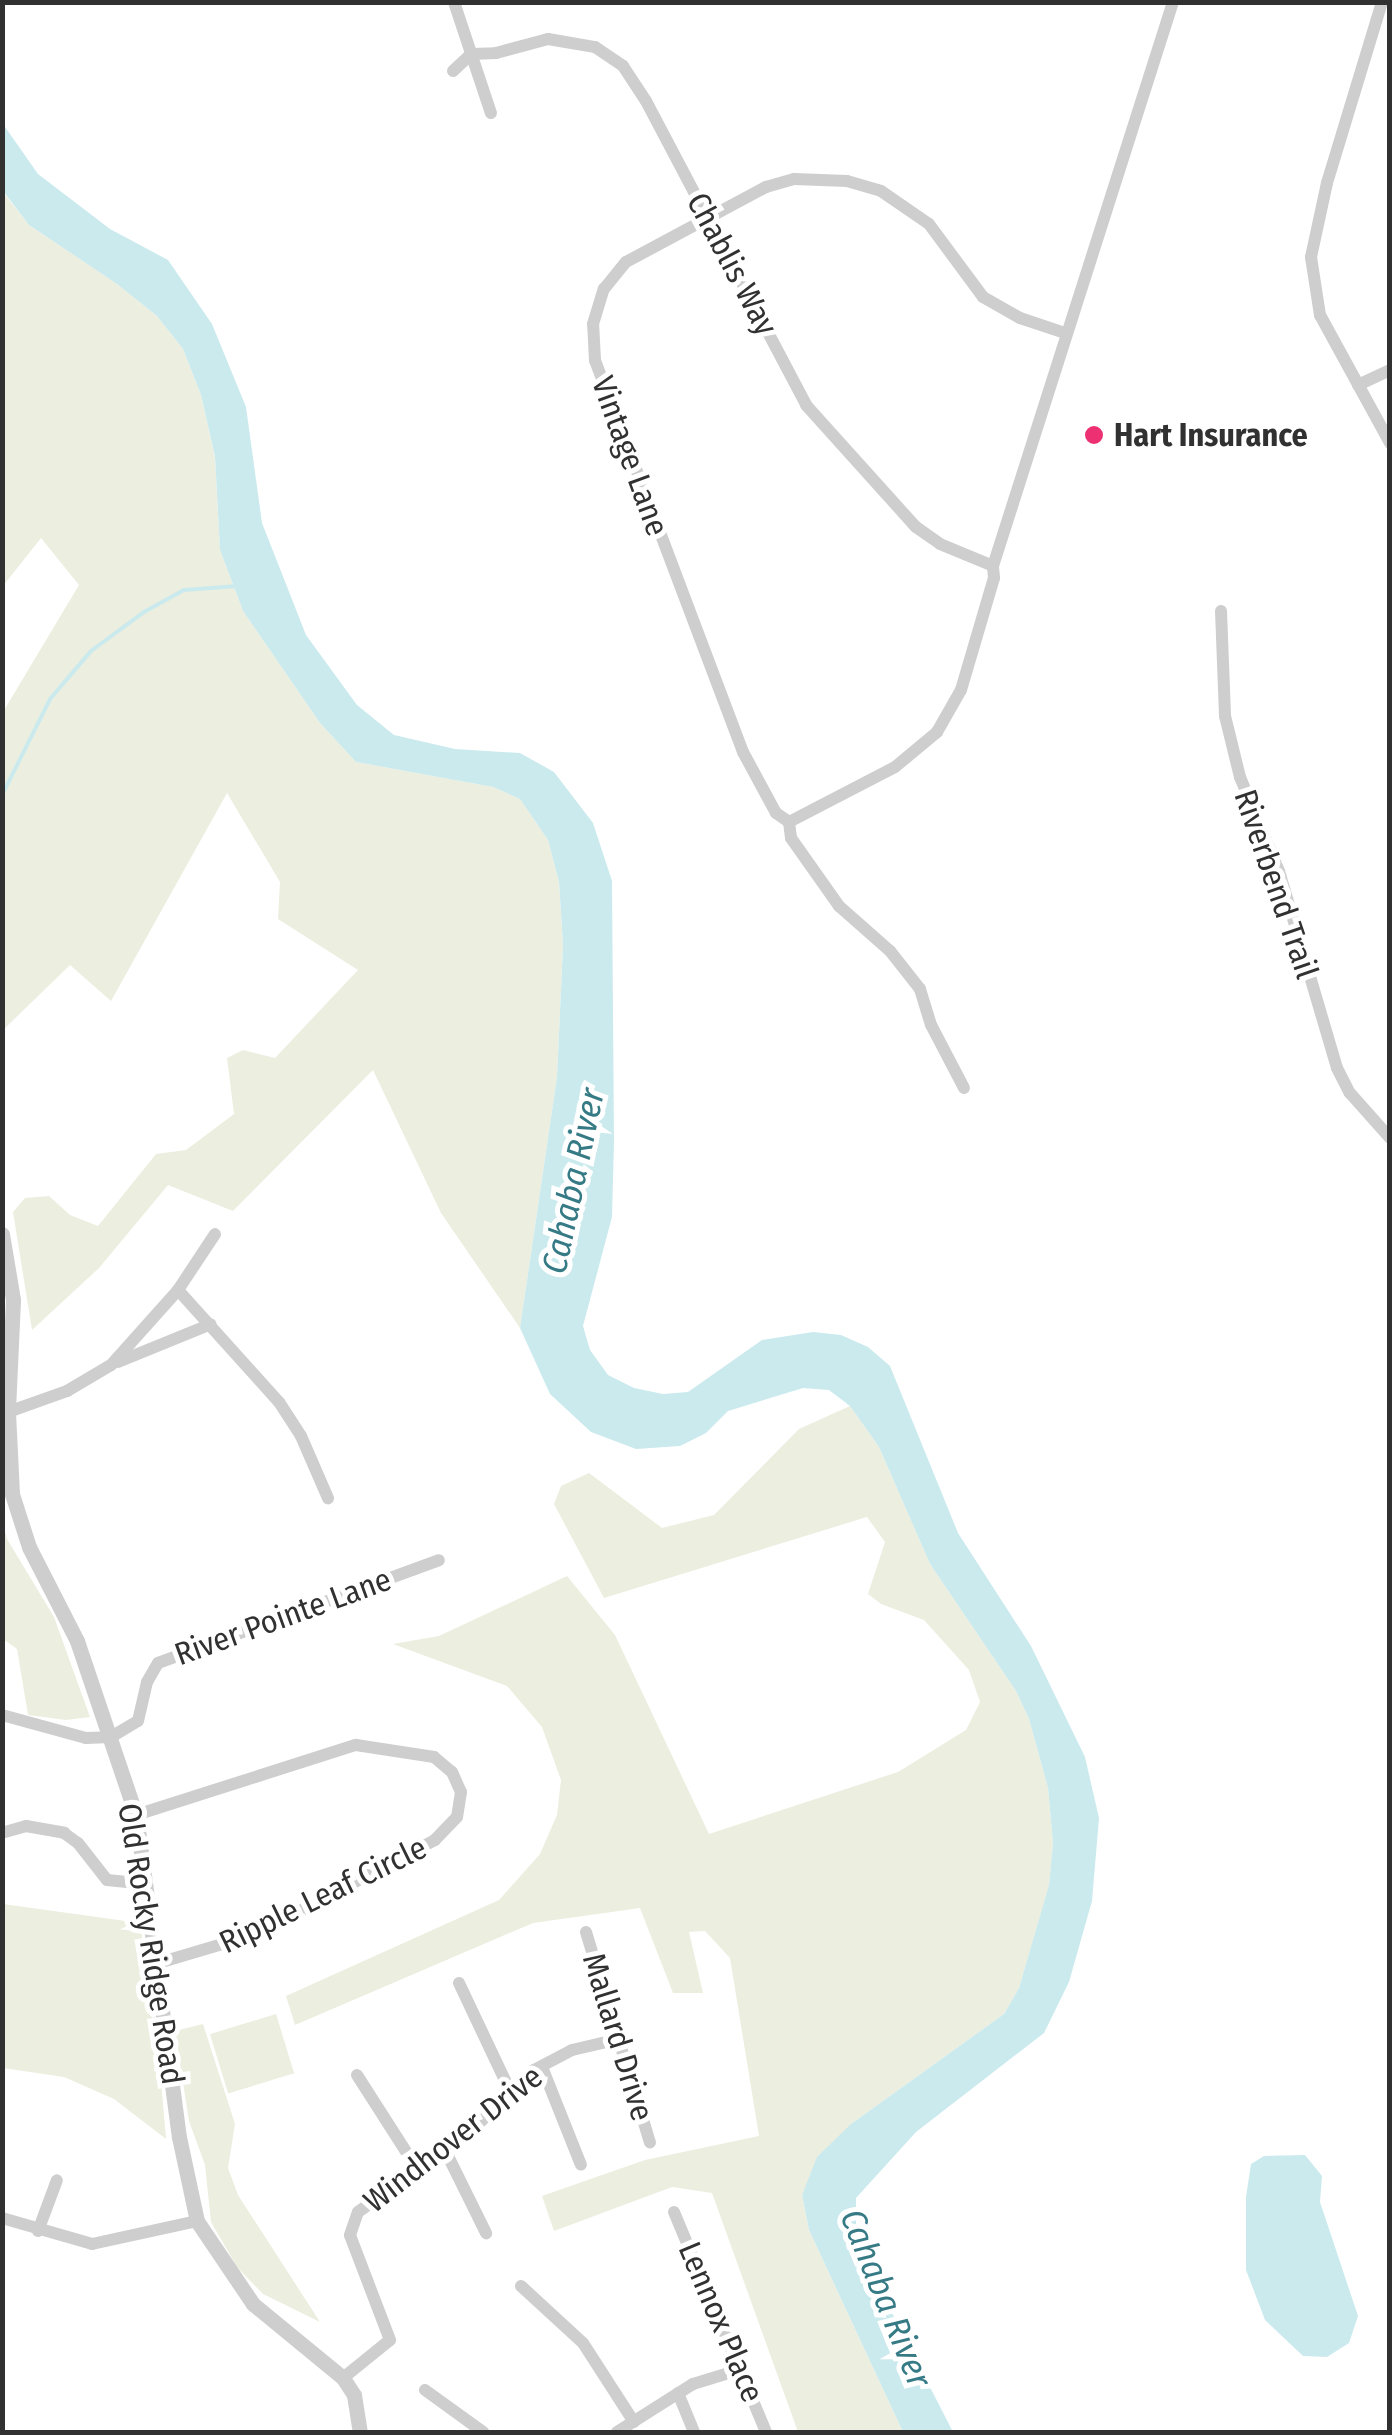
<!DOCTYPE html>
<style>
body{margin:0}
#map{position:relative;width:1392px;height:2435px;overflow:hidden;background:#fff;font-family:"Fira Sans Condensed",sans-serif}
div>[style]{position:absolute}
.green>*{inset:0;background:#eceedf;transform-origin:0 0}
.water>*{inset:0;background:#cbeaee}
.stream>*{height:4px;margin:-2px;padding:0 2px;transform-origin:2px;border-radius:2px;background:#cbeaee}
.minor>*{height:12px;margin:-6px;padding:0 6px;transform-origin:6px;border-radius:6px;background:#cecece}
.tertiary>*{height:15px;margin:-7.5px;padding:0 7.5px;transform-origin:7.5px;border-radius:7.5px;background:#cecece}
.dots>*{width:28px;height:28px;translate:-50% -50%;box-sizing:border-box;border:5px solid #fff;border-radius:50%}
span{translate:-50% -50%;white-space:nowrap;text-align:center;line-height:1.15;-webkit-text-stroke:10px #fff;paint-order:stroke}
.street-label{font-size:32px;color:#313131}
.poi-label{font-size:32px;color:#313131;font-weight:700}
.left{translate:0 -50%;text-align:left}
.water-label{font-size:35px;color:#357a84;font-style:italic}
.frame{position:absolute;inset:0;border:5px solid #313131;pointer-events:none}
</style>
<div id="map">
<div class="green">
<div style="clip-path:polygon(2px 191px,29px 225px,117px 284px,157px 316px,183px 349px,201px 395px,215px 458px,220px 550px,243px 611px,320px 723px,356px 762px,493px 787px,520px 799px,548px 840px,559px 882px,563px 945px,557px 1077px,520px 1328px,441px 1213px,373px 1070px,233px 1211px,168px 1185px,99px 1268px,32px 1330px,13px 1212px,25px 1198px,49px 1196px,70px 1215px,98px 1226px,156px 1154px,186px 1150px,234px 1114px,227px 1058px,243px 1050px,275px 1058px,358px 970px,278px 919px,280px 882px,227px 793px,111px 1001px,70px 965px,3px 1030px,3px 712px,79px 585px,41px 538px,3px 586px)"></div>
<div style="clip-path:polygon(850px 1406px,879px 1447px,930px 1564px,1016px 1691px,1029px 1719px,1048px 1788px,1053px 1843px,1049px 1886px,1019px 1988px,1004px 2014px,851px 2124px,802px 2195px,809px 2230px,903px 2432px,798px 2432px,712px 2193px,672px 2187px,554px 2231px,542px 2196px,645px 2160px,759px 2136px,730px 1958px,705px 1931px,689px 1932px,703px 1993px,673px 1993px,640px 1908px,533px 1923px,295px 2025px,286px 1996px,499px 1900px,540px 1854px,557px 1815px,561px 1780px,542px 1727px,507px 1686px,393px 1644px,439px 1636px,567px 1576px,615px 1635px,709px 1834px,898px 1772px,966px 1730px,980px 1702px,969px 1670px,924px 1620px,881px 1604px,868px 1594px,885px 1542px,867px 1517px,604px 1598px,554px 1504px,561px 1486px,589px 1473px,662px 1528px,714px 1515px,799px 1429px)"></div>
<div style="clip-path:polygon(2px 1521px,7px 1539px,54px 1617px,90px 1717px,66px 1720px,28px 1715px,17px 1649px,3px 1639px)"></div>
<div style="clip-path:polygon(3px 1904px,140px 1923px,157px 2033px,166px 2139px,114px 2099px,64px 2077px,3px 2068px)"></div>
<div style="left:276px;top:2014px;width:62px;height:69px;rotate:73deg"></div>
<div style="clip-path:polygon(203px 2024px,235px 2124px,228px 2168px,238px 2195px,320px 2322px,263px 2294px,237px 2267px,211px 2222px,205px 2165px,189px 2121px,175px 2031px)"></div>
</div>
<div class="water">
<div style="clip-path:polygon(3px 124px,38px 174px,110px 229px,168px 260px,212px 324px,246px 407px,262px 523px,306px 635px,357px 705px,394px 735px,455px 749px,520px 753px,554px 772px,593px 823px,612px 881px,614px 1142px,612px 1217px,583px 1326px,590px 1350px,608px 1375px,634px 1388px,663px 1394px,688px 1392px,762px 1340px,813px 1332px,841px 1335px,868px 1347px,890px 1366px,958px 1533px,1031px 1646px,1085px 1757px,1099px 1818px,1092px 1901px,1069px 1982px,1044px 2033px,916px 2132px,856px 2198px,856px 2224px,889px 2307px,953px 2432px,903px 2432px,809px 2230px,802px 2195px,817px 2157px,851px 2124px,1004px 2014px,1019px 1988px,1049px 1885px,1053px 1843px,1048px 1788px,1029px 1719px,1016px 1691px,930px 1564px,879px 1447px,850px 1406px,829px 1390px,803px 1388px,728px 1411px,706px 1433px,680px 1446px,636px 1449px,591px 1432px,550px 1394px,520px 1328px,557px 1077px,563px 945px,559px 882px,548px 840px,520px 799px,493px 787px,356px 762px,320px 723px,243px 611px,220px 550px,215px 457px,201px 395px,183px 349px,157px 316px,117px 284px,29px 225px,3px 191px)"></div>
<div style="clip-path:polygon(1305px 2155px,1322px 2176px,1320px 2202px,1358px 2316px,1349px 2343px,1327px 2357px,1303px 2356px,1265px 2320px,1246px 2270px,1246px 2197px,1251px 2164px,1264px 2156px)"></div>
</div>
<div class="stream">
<div style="left:2px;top:795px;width:107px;rotate:-63.4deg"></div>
<div style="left:50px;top:699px;width:63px;rotate:-49.5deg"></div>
<div style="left:91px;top:651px;width:66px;rotate:-36.3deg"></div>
<div style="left:144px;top:612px;width:46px;rotate:-28.8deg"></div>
<div style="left:184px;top:590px;width:54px;rotate:-4.2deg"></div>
</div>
<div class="minor">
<div style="left:454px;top:2px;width:117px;rotate:71.6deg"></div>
<div style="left:1382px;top:2px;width:189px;rotate:106.9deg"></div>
<div style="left:1327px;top:183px;width:76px;rotate:102.2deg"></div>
<div style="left:1311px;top:257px;width:59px;rotate:81.2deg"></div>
<div style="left:1320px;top:315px;width:146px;rotate:61.3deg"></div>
<div style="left:453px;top:71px;width:25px;rotate:-43deg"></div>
<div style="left:471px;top:54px;width:25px;rotate:-2deg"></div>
<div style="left:496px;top:53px;width:54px;rotate:-15.1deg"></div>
<div style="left:548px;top:39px;width:48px;rotate:9.7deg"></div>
<div style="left:595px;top:47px;width:34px;rotate:34deg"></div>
<div style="left:623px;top:66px;width:42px;rotate:56.7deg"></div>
<div style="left:646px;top:101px;width:344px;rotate:62.2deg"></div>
<div style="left:806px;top:405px;width:164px;rotate:48deg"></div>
<div style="left:916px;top:527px;width:29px;rotate:35deg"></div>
<div style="left:940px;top:544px;width:57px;rotate:22.5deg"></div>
<div style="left:1358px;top:385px;width:35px;rotate:-25deg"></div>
<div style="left:1221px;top:611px;width:105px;rotate:87.8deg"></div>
<div style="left:1225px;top:716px;width:63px;rotate:76.2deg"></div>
<div style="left:1240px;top:777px;width:102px;rotate:67.5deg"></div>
<div style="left:1279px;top:871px;width:205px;rotate:73.6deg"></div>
<div style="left:1337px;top:1068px;width:28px;rotate:63deg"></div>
<div style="left:1350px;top:1093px;width:60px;rotate:48.4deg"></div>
<div style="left:789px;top:822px;width:119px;rotate:-27.4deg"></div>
<div style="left:895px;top:767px;width:55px;rotate:-39.8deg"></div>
<div style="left:937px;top:732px;width:48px;rotate:-60.3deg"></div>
<div style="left:961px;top:690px;width:117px;rotate:-73.6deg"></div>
<div style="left:994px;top:578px;width:12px;rotate:-95deg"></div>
<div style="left:993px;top:566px;width:592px;rotate:-72.3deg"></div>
<div style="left:964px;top:1088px;width:71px;rotate:-117.6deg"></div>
<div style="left:931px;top:1025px;width:38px;rotate:-107deg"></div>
<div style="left:920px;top:989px;width:48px;rotate:-128.3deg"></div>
<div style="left:890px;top:951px;width:68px;rotate:-138.6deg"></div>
<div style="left:839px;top:906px;width:83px;rotate:-125.2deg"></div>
<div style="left:791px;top:838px;width:16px;rotate:-97deg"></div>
<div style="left:789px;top:822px;width:16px;rotate:-145deg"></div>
<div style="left:776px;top:813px;width:69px;rotate:-118.4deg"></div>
<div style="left:743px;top:752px;width:419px;rotate:-110.7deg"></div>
<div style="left:595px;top:360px;width:36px;rotate:-93deg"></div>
<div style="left:593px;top:324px;width:37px;rotate:-73deg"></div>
<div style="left:604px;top:289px;width:35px;rotate:-51deg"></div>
<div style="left:626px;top:262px;width:159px;rotate:-28.2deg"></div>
<div style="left:766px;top:187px;width:29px;rotate:-16deg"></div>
<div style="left:794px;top:179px;width:53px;rotate:2.2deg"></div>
<div style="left:847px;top:181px;width:35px;rotate:16deg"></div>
<div style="left:881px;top:191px;width:58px;rotate:34.5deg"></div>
<div style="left:929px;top:224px;width:91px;rotate:53.5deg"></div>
<div style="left:983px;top:297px;width:43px;rotate:29.6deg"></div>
<div style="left:1020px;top:318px;width:47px;rotate:18.4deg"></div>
<div style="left:178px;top:1290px;width:151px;rotate:48deg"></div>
<div style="left:279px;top:1402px;width:40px;rotate:57.1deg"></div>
<div style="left:301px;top:1436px;width:68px;rotate:66.5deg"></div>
<div style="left:118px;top:1362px;width:100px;rotate:-22.2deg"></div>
<div style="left:8px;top:1412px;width:63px;rotate:-19.6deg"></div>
<div style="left:67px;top:1391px;width:51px;rotate:-30.6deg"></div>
<div style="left:111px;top:1365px;width:101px;rotate:-48.2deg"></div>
<div style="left:178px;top:1290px;width:67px;rotate:-56.5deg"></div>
<div style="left:2px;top:1715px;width:87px;rotate:15.3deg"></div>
<div style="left:86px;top:1738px;width:25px;rotate:-2deg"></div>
<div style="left:111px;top:1737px;width:31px;rotate:-31deg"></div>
<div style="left:138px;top:1721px;width:40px;rotate:-77deg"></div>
<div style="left:147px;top:1682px;width:22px;rotate:-60deg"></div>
<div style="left:158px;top:1663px;width:299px;rotate:-20.1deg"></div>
<div style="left:136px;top:1815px;width:231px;rotate:-17.7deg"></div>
<div style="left:356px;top:1745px;width:79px;rotate:8.7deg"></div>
<div style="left:434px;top:1757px;width:23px;rotate:40deg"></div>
<div style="left:452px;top:1772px;width:22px;rotate:66deg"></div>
<div style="left:461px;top:1792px;width:25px;rotate:99deg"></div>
<div style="left:457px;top:1817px;width:32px;rotate:134deg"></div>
<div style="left:435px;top:1840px;width:202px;rotate:152.3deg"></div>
<div style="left:256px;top:1934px;width:101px;rotate:163.4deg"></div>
<div style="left:5px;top:1832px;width:22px;rotate:-16deg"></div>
<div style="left:26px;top:1826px;width:39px;rotate:10deg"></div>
<div style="left:64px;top:1833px;width:17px;rotate:36deg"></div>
<div style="left:78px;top:1843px;width:47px;rotate:51.9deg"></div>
<div style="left:107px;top:1880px;width:40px;rotate:5.7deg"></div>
<div style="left:586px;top:1932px;width:220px;rotate:73.1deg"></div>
<div style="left:459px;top:1983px;width:119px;rotate:64.7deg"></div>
<div style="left:542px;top:2067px;width:105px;rotate:68.3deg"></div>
<div style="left:357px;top:2075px;width:112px;rotate:57.4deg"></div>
<div style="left:445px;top:2150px;width:93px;rotate:63.7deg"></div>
<div style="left:674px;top:2212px;width:238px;rotate:67.3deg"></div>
<div style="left:2px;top:2218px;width:94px;rotate:16.1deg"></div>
<div style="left:92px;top:2244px;width:107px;rotate:-12.4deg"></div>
<div style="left:38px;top:2231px;width:54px;rotate:-69.6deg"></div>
<div style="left:521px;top:2286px;width:84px;rotate:42.6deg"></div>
<div style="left:583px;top:2343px;width:94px;rotate:57.2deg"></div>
<div style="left:343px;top:2378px;width:60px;rotate:-39deg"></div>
<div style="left:390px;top:2340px;width:112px;rotate:-110.9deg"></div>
<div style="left:350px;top:2235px;width:24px;rotate:-71deg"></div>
<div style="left:358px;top:2212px;width:136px;rotate:-35.4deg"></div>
<div style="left:469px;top:2133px;width:91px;rotate:-44.1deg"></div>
<div style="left:534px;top:2070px;width:43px;rotate:-27.8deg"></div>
<div style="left:572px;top:2050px;width:48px;rotate:-13.2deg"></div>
<div style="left:425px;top:2390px;width:72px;rotate:35.9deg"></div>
<div style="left:678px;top:2393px;width:42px;rotate:67.7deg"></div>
<div style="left:617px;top:2432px;width:90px;rotate:-32.3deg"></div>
<div style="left:693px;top:2384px;width:51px;rotate:-17deg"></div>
</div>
<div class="tertiary">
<div style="left:2px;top:1234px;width:67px;rotate:80.5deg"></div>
<div style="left:13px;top:1300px;width:112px;rotate:92.6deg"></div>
<div style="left:8px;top:1412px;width:82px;rotate:87.2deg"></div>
<div style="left:12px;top:1494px;width:56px;rotate:72.2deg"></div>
<div style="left:29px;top:1547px;width:106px;rotate:62.9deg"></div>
<div style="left:77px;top:1641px;width:184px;rotate:71.3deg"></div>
<div style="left:136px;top:1815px;width:325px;rotate:82.4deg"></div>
<div style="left:179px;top:2137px;width:86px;rotate:77.9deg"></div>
<div style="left:197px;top:2221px;width:100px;rotate:56deg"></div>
<div style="left:253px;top:2304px;width:117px;rotate:39.4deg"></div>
<div style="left:343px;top:2378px;width:20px;rotate:57deg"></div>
<div style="left:354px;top:2395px;width:37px;rotate:81deg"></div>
</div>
<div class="dots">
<div style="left:1094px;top:435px;background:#ec3071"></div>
</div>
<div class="street-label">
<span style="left:732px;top:264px;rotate:62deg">Chablis Way</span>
<span style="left:630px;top:456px;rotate:70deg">Vintage Lane</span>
<span style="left:1276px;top:884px;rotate:71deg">Riverbend Trail</span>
<span style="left:283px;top:1617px;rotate:-20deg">River Pointe Lane</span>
<span style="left:323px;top:1895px;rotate:-26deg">Ripple Leaf Circle</span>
<span style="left:151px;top:1944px;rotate:81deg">Old Rocky Ridge Road</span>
<span style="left:618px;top:2037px;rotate:73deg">Mallard Drive</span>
<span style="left:453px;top:2139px;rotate:-38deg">Windhover Drive</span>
<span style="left:721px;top:2322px;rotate:67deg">Lennox Place</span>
</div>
<div class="poi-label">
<span class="left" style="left:1114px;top:435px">Hart Insurance</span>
</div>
<div class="water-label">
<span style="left:573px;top:1181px;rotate:-78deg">Cahaba River</span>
<span style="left:886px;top:2298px;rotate:68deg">Cahaba River</span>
</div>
<div class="frame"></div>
</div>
